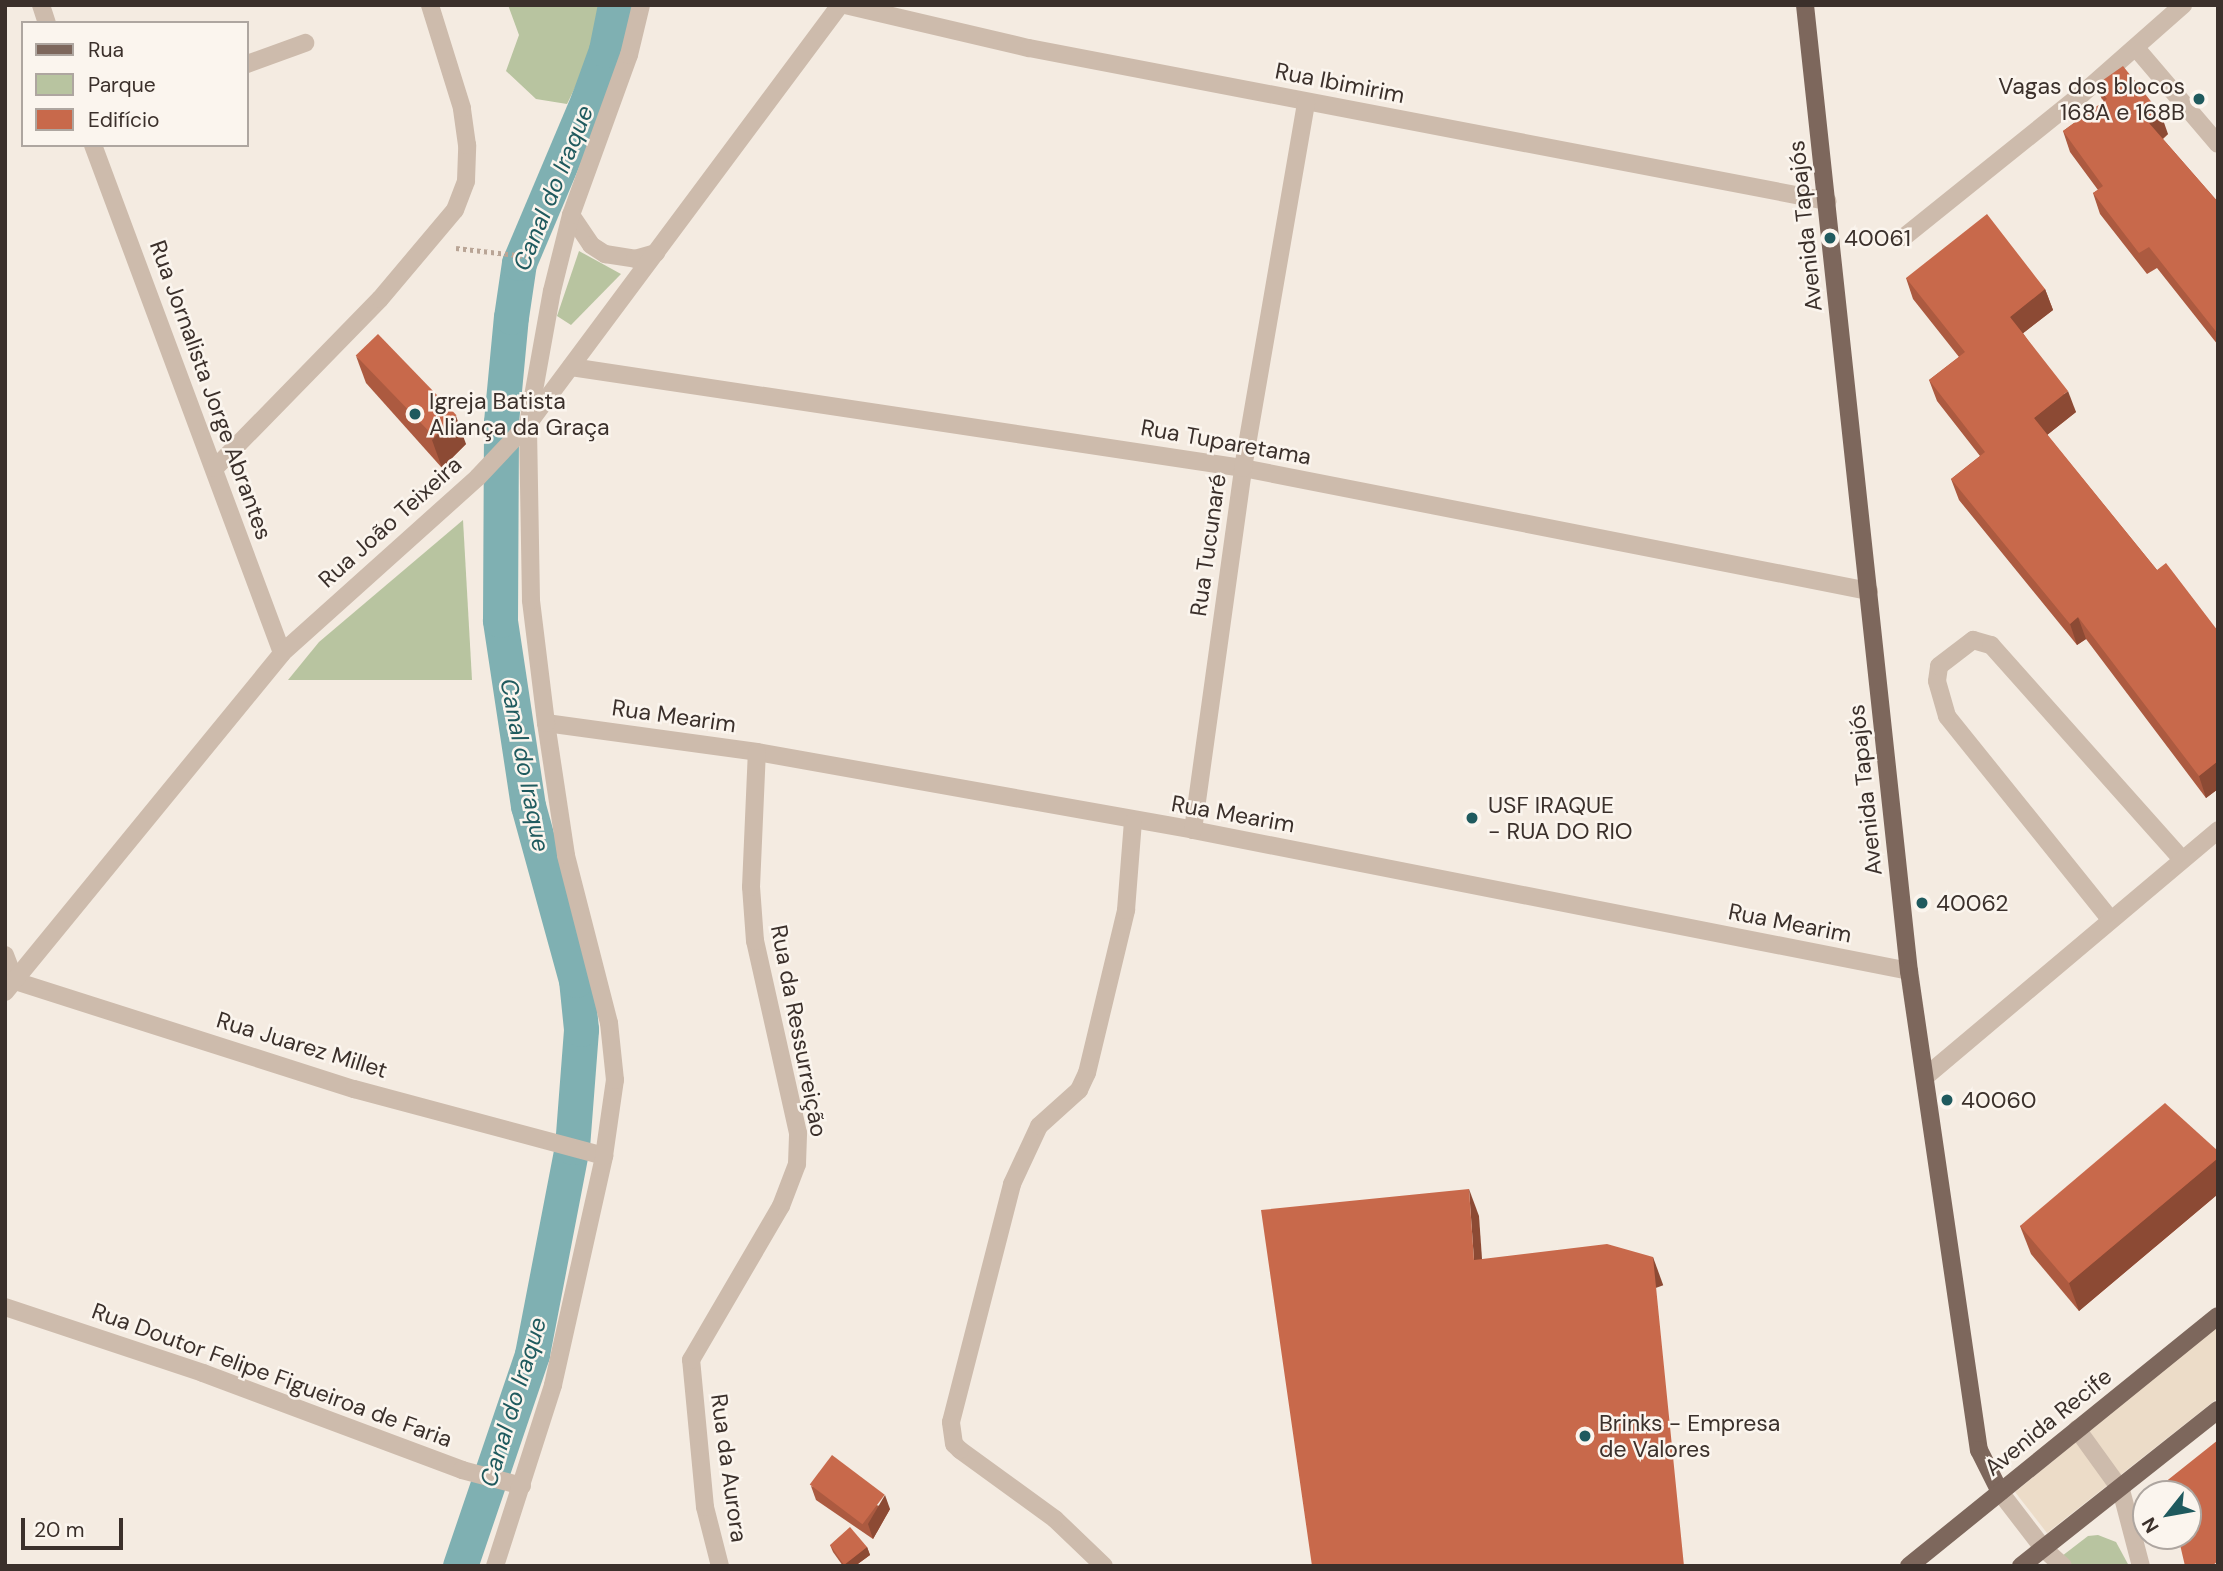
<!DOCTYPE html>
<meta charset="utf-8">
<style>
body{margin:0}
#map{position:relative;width:2223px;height:1571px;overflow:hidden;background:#f4ebe1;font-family:"DM Sans",sans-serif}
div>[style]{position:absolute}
.green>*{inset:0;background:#b8c4a0}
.plaza>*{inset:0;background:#ecdcc8}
.canal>*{height:35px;margin:-17.5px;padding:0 17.5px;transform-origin:17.5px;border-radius:17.5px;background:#7fb0b2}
.path>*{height:4.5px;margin-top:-2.25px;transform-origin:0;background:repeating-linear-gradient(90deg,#b9a596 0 3.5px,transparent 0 7px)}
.minor>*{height:18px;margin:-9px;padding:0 9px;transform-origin:9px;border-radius:9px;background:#cdbbac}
.major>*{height:18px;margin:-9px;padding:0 9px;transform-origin:9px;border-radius:9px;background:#7d675c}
.wall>*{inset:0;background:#ac5a40}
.shaded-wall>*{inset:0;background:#8c4a34;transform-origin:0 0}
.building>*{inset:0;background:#c8694b;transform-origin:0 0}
.dots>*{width:19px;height:19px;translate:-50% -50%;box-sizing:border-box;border:4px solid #fbf5ee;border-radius:50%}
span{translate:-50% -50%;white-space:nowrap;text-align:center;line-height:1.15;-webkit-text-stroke:5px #fbf5ee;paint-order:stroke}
.street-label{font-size:23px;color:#3b302b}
.poi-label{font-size:23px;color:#3b302b}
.right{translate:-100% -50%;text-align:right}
.left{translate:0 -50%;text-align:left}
.water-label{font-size:24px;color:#1f5a5e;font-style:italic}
.frame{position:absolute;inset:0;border:7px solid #3b302b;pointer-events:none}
.legend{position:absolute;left:21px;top:21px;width:228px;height:126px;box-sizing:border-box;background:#fbf5ee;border:2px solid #aea6a0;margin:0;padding:9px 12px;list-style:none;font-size:21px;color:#3b302b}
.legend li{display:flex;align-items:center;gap:14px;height:35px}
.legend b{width:35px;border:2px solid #aea6a0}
.north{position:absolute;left:2132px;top:1480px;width:70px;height:70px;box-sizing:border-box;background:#fbf5ee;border:2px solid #aea6a0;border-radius:50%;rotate:239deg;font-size:19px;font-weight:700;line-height:28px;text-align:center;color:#3b302b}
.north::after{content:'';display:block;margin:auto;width:24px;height:32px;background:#1f5a5e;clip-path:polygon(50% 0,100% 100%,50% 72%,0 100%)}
.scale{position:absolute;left:21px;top:1518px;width:102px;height:32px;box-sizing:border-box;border:4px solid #3b302b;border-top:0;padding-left:9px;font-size:21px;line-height:24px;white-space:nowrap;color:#3b302b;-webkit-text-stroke:5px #fbf5ee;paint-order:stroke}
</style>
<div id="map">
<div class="green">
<div style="clip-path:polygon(508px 5px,603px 5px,596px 45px,567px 104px,536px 99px,506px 71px,519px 35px)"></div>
<div style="clip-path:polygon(579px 251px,621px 274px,571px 325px,557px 316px)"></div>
<div style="clip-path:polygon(463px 520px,472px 680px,288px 680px,319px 642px)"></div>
<div style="clip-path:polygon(2098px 1535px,2116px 1542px,2129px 1566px,2049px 1566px,2088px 1536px)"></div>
</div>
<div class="plaza">
<div style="clip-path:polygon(2218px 1326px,2218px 1398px,2047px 1533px,2015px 1492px)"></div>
</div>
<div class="canal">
<div style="left:460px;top:1566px;width:224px;rotate:-71.2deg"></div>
<div style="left:532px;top:1354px;width:211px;rotate:-79.1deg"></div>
<div style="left:572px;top:1147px;width:118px;rotate:-85.6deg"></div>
<div style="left:581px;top:1029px;width:49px;rotate:-95.8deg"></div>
<div style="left:576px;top:980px;width:180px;rotate:-105.4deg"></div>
<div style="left:528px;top:806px;width:188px;rotate:-98.6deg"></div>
<div style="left:500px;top:620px;width:198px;rotate:-89.7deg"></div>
<div style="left:501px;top:422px;width:105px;rotate:-84.6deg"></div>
<div style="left:511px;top:317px;width:55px;rotate:-81.6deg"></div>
<div style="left:519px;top:263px;width:177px;rotate:-67.1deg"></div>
<div style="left:588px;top:100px;width:53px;rotate:-70.2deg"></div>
<div style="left:606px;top:50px;width:46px;rotate:-78.7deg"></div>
</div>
<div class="path">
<div style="left:456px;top:248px;width:79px;rotate:6.6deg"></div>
</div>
<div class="minor">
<div style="left:41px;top:5px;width:19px;rotate:72deg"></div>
<div style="left:845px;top:5px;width:189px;rotate:13.2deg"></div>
<div style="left:1029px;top:48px;width:813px;rotate:10.85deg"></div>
<div style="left:2136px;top:48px;width:126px;rotate:49.5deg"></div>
<div style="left:247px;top:64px;width:62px;rotate:-19.9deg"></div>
<div style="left:93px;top:145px;width:542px;rotate:69.59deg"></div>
<div style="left:571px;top:215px;width:36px;rotate:56deg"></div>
<div style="left:591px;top:245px;width:17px;rotate:33deg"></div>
<div style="left:605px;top:254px;width:30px;rotate:9deg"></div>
<div style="left:635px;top:259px;width:22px;rotate:-16deg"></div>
<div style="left:1904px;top:237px;width:228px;rotate:-38.8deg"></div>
<div style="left:2082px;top:94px;width:135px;rotate:-41.4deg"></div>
<div style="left:571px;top:367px;width:680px;rotate:8.55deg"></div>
<div style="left:1243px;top:468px;width:638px;rotate:11.12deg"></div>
<div style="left:215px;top:468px;width:236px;rotate:-45.7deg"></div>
<div style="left:380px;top:299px;width:116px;rotate:-49.9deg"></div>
<div style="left:455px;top:210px;width:31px;rotate:-69deg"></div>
<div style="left:466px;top:181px;width:36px;rotate:-88deg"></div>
<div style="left:467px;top:145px;width:37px;rotate:-98deg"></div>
<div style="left:462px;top:108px;width:108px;rotate:-107.3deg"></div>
<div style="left:546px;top:723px;width:213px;rotate:7.8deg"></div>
<div style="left:757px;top:752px;width:443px;rotate:10.1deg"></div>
<div style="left:1193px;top:830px;width:730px;rotate:11.14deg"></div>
<div style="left:1193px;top:830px;width:365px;rotate:-82.1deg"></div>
<div style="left:1243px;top:468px;width:371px;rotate:-80.2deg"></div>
<div style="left:2110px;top:919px;width:260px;rotate:-128.8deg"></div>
<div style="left:1947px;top:716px;width:36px;rotate:-106deg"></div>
<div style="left:1937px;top:681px;width:15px;rotate:-82deg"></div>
<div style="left:1939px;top:666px;width:43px;rotate:-37.4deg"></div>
<div style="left:1973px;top:640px;width:19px;rotate:16deg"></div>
<div style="left:1991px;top:645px;width:287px;rotate:48.3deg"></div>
<div style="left:5px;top:955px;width:28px;rotate:69deg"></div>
<div style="left:15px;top:981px;width:356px;rotate:17.7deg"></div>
<div style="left:354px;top:1089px;width:259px;rotate:15deg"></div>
<div style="left:5px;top:992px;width:438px;rotate:-50.7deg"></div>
<div style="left:282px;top:653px;width:263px;rotate:-41.9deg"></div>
<div style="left:478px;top:477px;width:73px;rotate:-46.7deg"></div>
<div style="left:528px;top:424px;width:522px;rotate:-53.33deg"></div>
<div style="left:1925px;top:1077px;width:383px;rotate:-40.1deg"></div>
<div style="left:5px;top:1307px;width:209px;rotate:18.4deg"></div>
<div style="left:203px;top:1373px;width:277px;rotate:20.5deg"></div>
<div style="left:462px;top:1470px;width:62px;rotate:14.9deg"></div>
<div style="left:2077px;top:1429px;width:75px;rotate:54.2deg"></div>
<div style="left:2121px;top:1490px;width:79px;rotate:75.3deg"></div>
<div style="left:2000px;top:1492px;width:71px;rotate:52.5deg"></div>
<div style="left:2043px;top:1548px;width:27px;rotate:42deg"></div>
<div style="left:495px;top:1566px;width:190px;rotate:-72.2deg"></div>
<div style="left:553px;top:1385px;width:235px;rotate:-77.4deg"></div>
<div style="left:604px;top:1156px;width:77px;rotate:-81.8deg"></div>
<div style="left:615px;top:1080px;width:57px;rotate:-96deg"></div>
<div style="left:609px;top:1023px;width:173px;rotate:-104.4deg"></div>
<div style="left:566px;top:855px;width:134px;rotate:-98.6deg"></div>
<div style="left:546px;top:723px;width:124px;rotate:-97deg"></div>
<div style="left:531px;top:600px;width:176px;rotate:-91deg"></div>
<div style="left:528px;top:424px;width:135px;rotate:-79.8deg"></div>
<div style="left:552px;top:291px;width:78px;rotate:-76deg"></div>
<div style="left:571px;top:215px;width:170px;rotate:-70.1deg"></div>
<div style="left:629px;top:55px;width:51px;rotate:-76.5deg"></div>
<div style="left:720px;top:1566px;width:61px;rotate:-104.3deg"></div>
<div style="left:705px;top:1507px;width:148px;rotate:-95.4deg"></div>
<div style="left:691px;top:1360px;width:178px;rotate:-59.7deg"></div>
<div style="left:781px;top:1206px;width:45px;rotate:-69.1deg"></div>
<div style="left:797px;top:1164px;width:31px;rotate:-88deg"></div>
<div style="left:798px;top:1133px;width:197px;rotate:-102.6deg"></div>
<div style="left:755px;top:941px;width:54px;rotate:-94.2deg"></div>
<div style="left:751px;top:887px;width:135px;rotate:-87.5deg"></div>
<div style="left:1104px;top:1566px;width:68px;rotate:-136.2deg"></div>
<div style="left:1055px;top:1519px;width:117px;rotate:-144deg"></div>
<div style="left:960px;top:1450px;width:8px;rotate:-135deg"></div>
<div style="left:954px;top:1444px;width:22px;rotate:-98deg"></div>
<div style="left:951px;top:1422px;width:246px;rotate:-75.6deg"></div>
<div style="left:1012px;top:1184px;width:64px;rotate:-65deg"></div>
<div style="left:1039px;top:1126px;width:54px;rotate:-42deg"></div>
<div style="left:1079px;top:1090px;width:19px;rotate:-65deg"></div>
<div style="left:1087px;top:1073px;width:168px;rotate:-76.5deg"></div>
<div style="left:1126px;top:910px;width:88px;rotate:-85.5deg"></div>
</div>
<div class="major">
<div style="left:1805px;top:5px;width:972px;rotate:83.86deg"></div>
<div style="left:1909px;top:971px;width:484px;rotate:81.7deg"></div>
<div style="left:1979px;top:1450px;width:47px;rotate:63.4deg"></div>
<div style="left:1909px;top:1566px;width:397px;rotate:-39deg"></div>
<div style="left:2021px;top:1566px;width:251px;rotate:-38.4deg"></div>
</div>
<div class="wall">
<div style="clip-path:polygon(2096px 85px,2168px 134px,2163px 139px,2218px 202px,2218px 345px,2157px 268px,2147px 274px,2100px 214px,2093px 193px,2098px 190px,2070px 152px,2063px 131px,2103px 102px)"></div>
<div style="clip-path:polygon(1906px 278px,2045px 289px,2053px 310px,2023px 333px,2076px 412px,2047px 435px,2157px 570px,2218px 631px,2218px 789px,2206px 798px,2086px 639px,2077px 645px,1959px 500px,1951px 479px,1980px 456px,1937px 401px,1929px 380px,1959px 357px,1913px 299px)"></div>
<div style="clip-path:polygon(356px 356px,466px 444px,442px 468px,366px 383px)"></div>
<div style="clip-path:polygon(2218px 1151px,2218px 1194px,2079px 1311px,2031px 1254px,2020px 1226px)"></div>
<div style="clip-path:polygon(811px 1486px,890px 1509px,873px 1539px,816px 1500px)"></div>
<div style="clip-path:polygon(830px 1545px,867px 1547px,870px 1555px,855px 1566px,843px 1566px,833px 1552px)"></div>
</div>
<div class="shaded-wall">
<div style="clip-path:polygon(2161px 114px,2168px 134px,2156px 144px,2149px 123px)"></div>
<div style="clip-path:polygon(2045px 289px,2053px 310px,2017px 338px,2010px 317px)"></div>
<div style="clip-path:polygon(2068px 391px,2076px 412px,2042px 439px,2034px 418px)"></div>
<div style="clip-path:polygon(456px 416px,466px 444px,442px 468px,432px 440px)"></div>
<div style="clip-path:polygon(2078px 617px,2086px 639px,2077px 645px,2070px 624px)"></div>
<div style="clip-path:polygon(2218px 761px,2218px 789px,2206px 798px,2199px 776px)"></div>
<div style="clip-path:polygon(2218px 1158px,2218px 1194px,2079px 1311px,2069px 1283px)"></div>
<div style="clip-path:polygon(1469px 1189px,1479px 1216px,1484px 1287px,1474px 1260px)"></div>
<div style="left:1653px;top:1257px;width:30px;height:311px;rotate:70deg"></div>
<div style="clip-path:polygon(885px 1495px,890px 1509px,873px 1539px,868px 1524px)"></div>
<div style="clip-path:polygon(867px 1547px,870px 1555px,855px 1566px,845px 1566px,844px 1565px)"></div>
</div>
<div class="building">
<div style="clip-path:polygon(2123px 66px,2161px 114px,2149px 123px,2218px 202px,2218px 334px,2149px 247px,2139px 253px,2093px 193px,2103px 186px,2063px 131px,2107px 99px,2096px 85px)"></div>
<div style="clip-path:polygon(1987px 214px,2045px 289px,2010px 317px,2068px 391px,2034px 418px,2157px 570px,2166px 563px,2218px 631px,2218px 761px,2199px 776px,2078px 617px,2070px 624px,1951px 479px,1985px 452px,1929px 380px,1965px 352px,1906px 278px)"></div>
<div style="left:378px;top:334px;width:113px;height:31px;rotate:46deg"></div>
<div style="clip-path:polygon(2165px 1103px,2218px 1151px,2218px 1158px,2069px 1283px,2020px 1226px)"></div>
<div style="clip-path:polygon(1469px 1189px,1474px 1260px,1607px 1244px,1653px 1257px,1684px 1566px,1312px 1566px,1261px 1210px)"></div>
<div style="clip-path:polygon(2218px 1440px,2218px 1561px,2212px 1566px,2185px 1566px,2178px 1536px,2188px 1536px,2188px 1494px,2167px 1494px,2164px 1483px)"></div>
<div style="left:832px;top:1455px;width:66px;height:37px;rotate:37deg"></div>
<div style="clip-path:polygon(850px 1527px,867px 1547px,844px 1565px,830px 1545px)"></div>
</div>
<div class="dots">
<div style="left:2199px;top:99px;background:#1f5a5e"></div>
<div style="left:1830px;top:238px;background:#1f5a5e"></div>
<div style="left:415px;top:414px;background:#1f5a5e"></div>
<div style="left:1472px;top:818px;background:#1f5a5e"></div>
<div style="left:1922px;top:903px;background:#1f5a5e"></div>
<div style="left:1947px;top:1100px;background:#1f5a5e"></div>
<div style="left:1585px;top:1436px;background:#1f5a5e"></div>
</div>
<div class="street-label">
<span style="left:1340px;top:83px;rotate:11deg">Rua Ibimirim</span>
<span style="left:1805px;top:226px;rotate:-96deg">Avenida Tapajós</span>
<span style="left:211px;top:390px;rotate:70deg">Rua Jornalista Jorge Abrantes</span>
<span style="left:1226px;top:442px;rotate:10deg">Rua Tuparetama</span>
<span style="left:390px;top:522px;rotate:-42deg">Rua João Teixeira</span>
<span style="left:1208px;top:545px;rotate:-82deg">Rua Tucunaré</span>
<span style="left:674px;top:716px;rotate:8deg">Rua Mearim</span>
<span style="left:1865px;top:790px;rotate:-96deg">Avenida Tapajós</span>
<span style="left:1233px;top:814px;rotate:10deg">Rua Mearim</span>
<span style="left:1790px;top:923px;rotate:11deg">Rua Mearim</span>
<span style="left:799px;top:1031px;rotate:79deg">Rua da Ressurreição</span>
<span style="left:302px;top:1045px;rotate:17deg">Rua Juarez Millet</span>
<span style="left:272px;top:1375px;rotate:20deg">Rua Doutor Felipe Figueiroa de Faria</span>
<span style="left:2048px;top:1422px;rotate:-39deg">Avenida Recife</span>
<span style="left:729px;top:1468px;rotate:82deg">Rua da Aurora</span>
</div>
<div class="poi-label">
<span class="right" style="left:2185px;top:99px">Vagas dos blocos<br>168A e 168B</span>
<span class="left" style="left:1844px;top:238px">40061</span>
<span class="left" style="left:429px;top:414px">Igreja Batista<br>Aliança da Graça</span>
<span class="left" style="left:1488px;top:818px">USF IRAQUE<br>- RUA DO RIO</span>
<span class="left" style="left:1936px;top:903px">40062</span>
<span class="left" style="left:1961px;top:1100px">40060</span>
<span class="left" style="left:1599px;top:1436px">Brinks - Empresa<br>de Valores</span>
</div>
<div class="water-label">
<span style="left:553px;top:188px;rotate:-68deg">Canal do Iraque</span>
<span style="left:525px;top:765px;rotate:79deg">Canal do Iraque</span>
<span style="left:513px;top:1402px;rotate:-73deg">Canal do Iraque</span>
</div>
<div class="frame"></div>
<ul class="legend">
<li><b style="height:9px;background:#7d675c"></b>Rua</li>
<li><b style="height:19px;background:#b8c4a0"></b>Parque</li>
<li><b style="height:19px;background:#c8694b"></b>Edifício</li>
</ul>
<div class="north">N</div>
<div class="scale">20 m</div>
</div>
